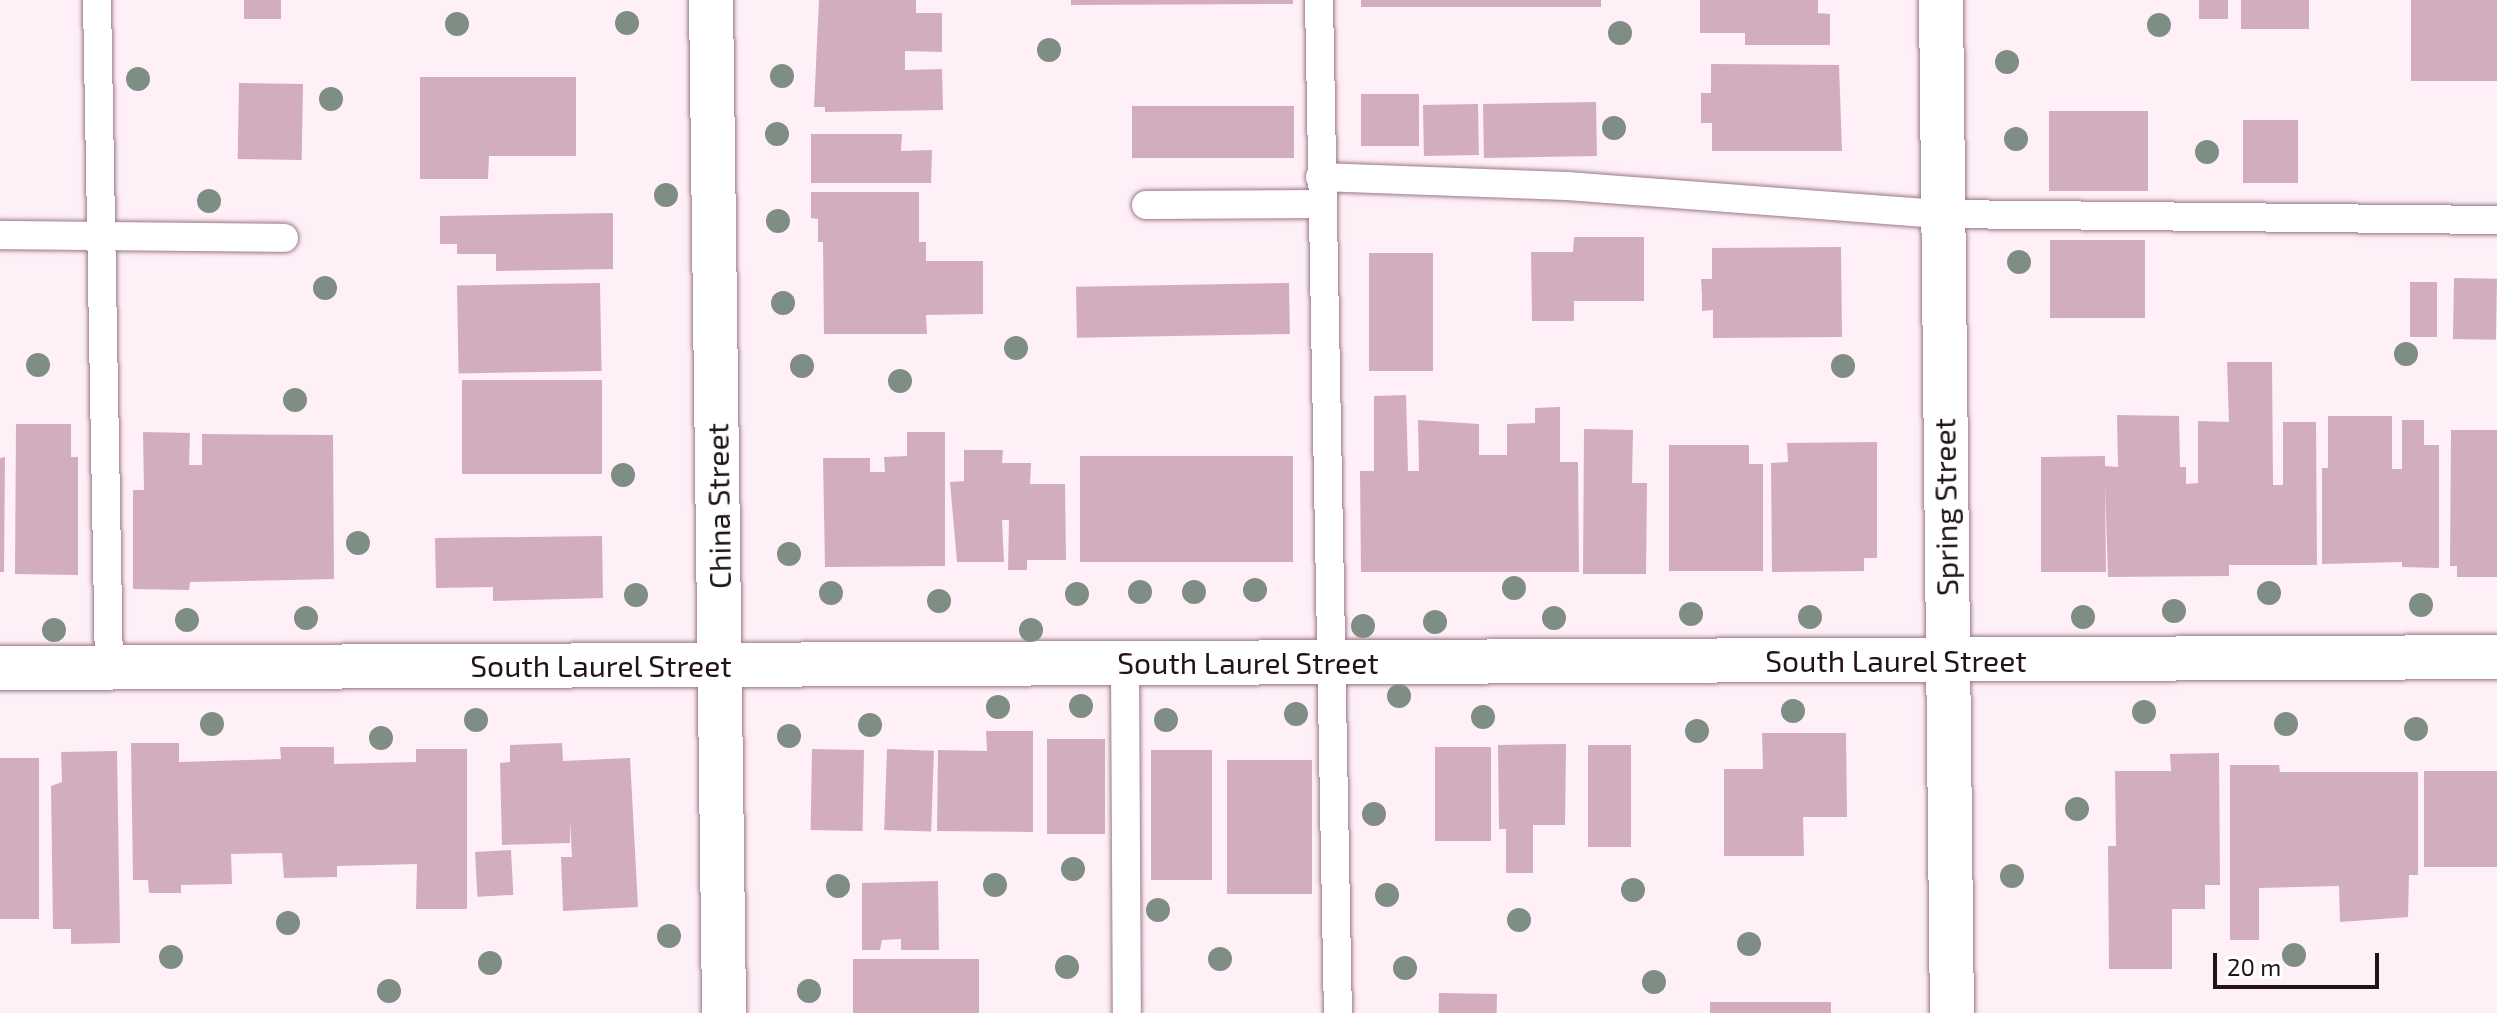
<!DOCTYPE html>
<style>
body{margin:0}
#map{position:relative;width:2497px;height:1013px;overflow:hidden;background:#ffeff7;font-family:"Exo 2",sans-serif}
div>[style]{position:absolute}
.building>*{inset:0;background:#d2adc0;transform-origin:0 0}
.roads{filter:drop-shadow(0 0 2px #9a7889) drop-shadow(0 0 2px #9a7889)}
.lane>*{height:28px;margin:-14px;padding:0 14px;transform-origin:14px;border-radius:14px;background:#fff}
.street>*{height:44px;margin:-22px;padding:0 22px;transform-origin:22px;border-radius:22px;background:#fff}
.trees>*{width:24px;height:24px;margin:-12px;border-radius:50%;background:#7f8e84}
span{translate:-50% -50%;white-space:nowrap;text-align:center;line-height:1.15;-webkit-text-stroke:7px #fff;paint-order:stroke}
.street-label{font-size:30px;color:#20131a}
.scale{position:absolute;left:2213px;top:953px;width:166px;height:36px;box-sizing:border-box;border:4px solid #20131a;border-top:0;padding-left:10px;font-size:24px;line-height:28px;white-space:nowrap;color:#20131a;-webkit-text-stroke:6px #fff;paint-order:stroke}
</style>
<div id="map">
<div class="building">
<div style="left:244px;top:0;width:37px;height:19px"></div>
<div style="clip-path:polygon(819px 0,916px 0,916px 13px,942px 13px,942px 52px,905px 51px,905px 70px,942px 69px,943px 110px,825px 112px,825px 107px,814px 107px)"></div>
<div style="clip-path:polygon(1071px 0,1293px 0,1293px 4px,1071px 5px)"></div>
<div style="left:1361px;top:0;width:240px;height:7px"></div>
<div style="clip-path:polygon(1700px 0,1818px 0,1818px 13px,1830px 14px,1830px 45px,1745px 45px,1745px 33px,1700px 33px)"></div>
<div style="left:2199px;top:0;width:29px;height:19px"></div>
<div style="left:2241px;top:0;width:68px;height:29px"></div>
<div style="left:2411px;top:0;width:86px;height:81px"></div>
<div style="clip-path:polygon(1711px 64px,1839px 65px,1842px 151px,1712px 151px,1712px 123px,1701px 123px,1701px 93px,1711px 93px)"></div>
<div style="clip-path:polygon(420px 77px,576px 77px,576px 156px,489px 156px,488px 179px,420px 179px)"></div>
<div style="left:239px;top:83px;width:64px;height:76px;rotate:1deg"></div>
<div style="left:1361px;top:94px;width:58px;height:52px"></div>
<div style="left:1596px;top:102px;width:54px;height:113px;rotate:89deg"></div>
<div style="left:1478px;top:104px;width:51px;height:55px;rotate:89deg"></div>
<div style="left:1132px;top:106px;width:162px;height:52px"></div>
<div style="left:2049px;top:111px;width:99px;height:80px"></div>
<div style="left:2298px;top:120px;width:63px;height:55px;rotate:90deg"></div>
<div style="clip-path:polygon(811px 134px,902px 134px,901px 151px,932px 150px,931px 183px,811px 183px)"></div>
<div style="clip-path:polygon(811px 192px,919px 192px,919px 242px,926px 242px,926px 261px,983px 261px,983px 314px,926px 315px,927px 334px,824px 334px,823px 242px,818px 242px,818px 219px,811px 218px)"></div>
<div style="clip-path:polygon(613px 213px,613px 269px,496px 271px,496px 254px,457px 254px,457px 244px,440px 244px,440px 216px)"></div>
<div style="clip-path:polygon(1574px 237px,1644px 237px,1644px 301px,1574px 301px,1574px 321px,1532px 321px,1531px 252px,1573px 252px)"></div>
<div style="left:2145px;top:240px;width:78px;height:95px;rotate:90deg"></div>
<div style="clip-path:polygon(1841px 247px,1842px 337px,1713px 338px,1713px 310px,1702px 311px,1702px 295px,1701px 279px,1712px 279px,1712px 248px)"></div>
<div style="left:1433px;top:253px;width:118px;height:64px;rotate:90deg"></div>
<div style="left:2454px;top:278px;width:43px;height:61px;rotate:1deg"></div>
<div style="left:2410px;top:282px;width:27px;height:55px"></div>
<div style="left:600px;top:283px;width:88px;height:143px;rotate:89deg"></div>
<div style="left:1289px;top:283px;width:51px;height:213px;rotate:89deg"></div>
<div style="clip-path:polygon(2227px 362px,2272px 362px,2273px 485px,2283px 485px,2283px 422px,2316px 422px,2317px 565px,2229px 565px,2229px 576px,2108px 577px,2105px 482px,2106px 572px,2041px 572px,2041px 457px,2105px 456px,2105px 466px,2118px 467px,2117px 415px,2179px 416px,2180px 467px,2186px 467px,2186px 484px,2198px 483px,2198px 421px,2229px 422px)"></div>
<div style="left:462px;top:380px;width:140px;height:94px"></div>
<div style="clip-path:polygon(1406px 395px,1408px 471px,1419px 471px,1418px 420px,1479px 424px,1479px 455px,1507px 455px,1507px 424px,1535px 423px,1535px 408px,1560px 407px,1560px 462px,1578px 462px,1579px 572px,1361px 572px,1360px 471px,1374px 471px,1374px 396px)"></div>
<div style="clip-path:polygon(2328px 416px,2392px 416px,2392px 469px,2402px 469px,2402px 420px,2424px 420px,2424px 445px,2439px 445px,2439px 568px,2402px 567px,2402px 562px,2322px 564px,2322px 468px,2328px 468px)"></div>
<div style="clip-path:polygon(16px 424px,71px 424px,71px 457px,78px 457px,78px 575px,15px 574px)"></div>
<div style="clip-path:polygon(1584px 429px,1633px 430px,1632px 483px,1647px 483px,1646px 574px,1583px 574px)"></div>
<div style="clip-path:polygon(2451px 430px,2497px 430px,2497px 577px,2457px 577px,2457px 566px,2450px 566px)"></div>
<div style="clip-path:polygon(143px 432px,190px 433px,189px 465px,202px 465px,202px 434px,333px 435px,334px 579px,190px 582px,189px 590px,133px 589px,133px 490px,144px 490px)"></div>
<div style="clip-path:polygon(907px 432px,945px 432px,945px 566px,825px 567px,823px 458px,870px 458px,870px 472px,885px 472px,884px 457px,907px 456px)"></div>
<div style="clip-path:polygon(1877px 442px,1877px 558px,1864px 558px,1864px 571px,1772px 572px,1771px 463px,1788px 462px,1787px 443px)"></div>
<div style="clip-path:polygon(1669px 445px,1749px 445px,1749px 464px,1763px 464px,1763px 571px,1669px 571px)"></div>
<div style="clip-path:polygon(964px 450px,1003px 450px,1002px 463px,1031px 463px,1030px 484px,1065px 484px,1066px 560px,1027px 560px,1027px 570px,1008px 570px,1009px 520px,1002px 520px,1004px 562px,957px 562px,950px 482px,964px 481px)"></div>
<div style="left:1080px;top:456px;width:213px;height:106px"></div>
<div style="clip-path:polygon(5px 457px,4px 572px,0 572px,0 458px)"></div>
<div style="clip-path:polygon(602px 536px,603px 598px,493px 601px,493px 587px,436px 588px,435px 538px)"></div>
<div style="clip-path:polygon(986px 731px,1033px 731px,1033px 832px,937px 831px,938px 750px,987px 751px)"></div>
<div style="clip-path:polygon(1762px 733px,1846px 733px,1847px 817px,1803px 817px,1804px 856px,1724px 856px,1724px 769px,1763px 769px)"></div>
<div style="left:1047px;top:739px;width:58px;height:95px"></div>
<div style="clip-path:polygon(131px 743px,179px 743px,179px 762px,281px 759px,280px 747px,334px 747px,334px 764px,416px 762px,416px 749px,467px 749px,467px 909px,416px 909px,417px 864px,337px 866px,337px 877px,284px 878px,282px 853px,231px 854px,232px 884px,181px 885px,181px 893px,149px 893px,148px 880px,133px 880px)"></div>
<div style="clip-path:polygon(562px 743px,563px 761px,630px 758px,638px 907px,563px 911px,561px 857px,572px 857px,570px 820px,570px 843px,502px 845px,500px 763px,510px 762px,510px 745px)"></div>
<div style="clip-path:polygon(1566px 744px,1565px 825px,1533px 825px,1533px 873px,1506px 873px,1506px 829px,1499px 829px,1498px 745px)"></div>
<div style="left:1588px;top:745px;width:43px;height:102px"></div>
<div style="left:1435px;top:747px;width:56px;height:94px"></div>
<div style="left:812px;top:749px;width:52px;height:81px;rotate:1deg"></div>
<div style="left:887px;top:749px;width:47px;height:81px;rotate:2deg"></div>
<div style="left:1212px;top:750px;width:130px;height:61px;rotate:90deg"></div>
<div style="clip-path:polygon(117px 751px,120px 943px,71px 944px,71px 929px,53px 929px,51px 786px,62px 782px,61px 752px)"></div>
<div style="clip-path:polygon(2219px 753px,2220px 885px,2205px 885px,2205px 909px,2172px 909px,2172px 969px,2109px 969px,2108px 846px,2116px 846px,2115px 771px,2171px 771px,2170px 754px)"></div>
<div style="left:0;top:758px;width:39px;height:161px"></div>
<div style="left:1227px;top:760px;width:85px;height:134px"></div>
<div style="clip-path:polygon(2230px 765px,2279px 765px,2280px 772px,2418px 772px,2418px 875px,2409px 875px,2408px 917px,2340px 922px,2339px 886px,2259px 888px,2259px 940px,2230px 940px)"></div>
<div style="left:2497px;top:771px;width:96px;height:73px;rotate:90deg"></div>
<div style="left:511px;top:850px;width:45px;height:36px;rotate:87deg"></div>
<div style="clip-path:polygon(938px 881px,939px 950px,901px 950px,901px 939px,882px 940px,880px 950px,862px 950px,862px 883px)"></div>
<div style="left:853px;top:959px;width:126px;height:54px"></div>
<div style="left:1439px;top:993px;width:58px;height:20px;rotate:1deg"></div>
<div style="left:1831px;top:1002px;width:11px;height:121px;rotate:90deg"></div>
</div>
<div class="roads">
<div class="lane">
<div style="left:97px;top:0;width:667px;rotate:88.97deg"></div>
<div style="left:1319px;top:0;width:1013px;rotate:88.93deg"></div>
<div style="left:1320px;top:177px;width:247px;rotate:2.1deg"></div>
<div style="left:1567px;top:186px;width:376px;rotate:4.3deg"></div>
<div style="left:1942px;top:214px;width:555px;rotate:0.62deg"></div>
<div style="left:1146px;top:205px;width:174px;rotate:-0.3deg"></div>
<div style="left:0;top:235px;width:284px;rotate:0.6deg"></div>
<div style="left:1125px;top:663px;width:350px;rotate:89.7deg"></div>
</div>
<div class="street">
<div style="left:711px;top:0;width:1013px;rotate:89.26deg"></div>
<div style="left:1941px;top:0;width:1013px;rotate:89.38deg"></div>
<div style="left:0;top:668px;width:2497px;rotate:-0.25deg"></div>
</div>
</div>
<div class="trees">
<div style="left:627px;top:23px"></div>
<div style="left:457px;top:24px"></div>
<div style="left:2159px;top:25px"></div>
<div style="left:1620px;top:33px"></div>
<div style="left:1049px;top:50px"></div>
<div style="left:2007px;top:62px"></div>
<div style="left:782px;top:76px"></div>
<div style="left:138px;top:79px"></div>
<div style="left:331px;top:99px"></div>
<div style="left:1614px;top:128px"></div>
<div style="left:777px;top:134px"></div>
<div style="left:2016px;top:139px"></div>
<div style="left:2207px;top:152px"></div>
<div style="left:666px;top:195px"></div>
<div style="left:209px;top:201px"></div>
<div style="left:778px;top:221px"></div>
<div style="left:2019px;top:262px"></div>
<div style="left:325px;top:288px"></div>
<div style="left:783px;top:303px"></div>
<div style="left:1016px;top:348px"></div>
<div style="left:2406px;top:354px"></div>
<div style="left:38px;top:365px"></div>
<div style="left:802px;top:366px"></div>
<div style="left:1843px;top:366px"></div>
<div style="left:900px;top:381px"></div>
<div style="left:295px;top:400px"></div>
<div style="left:623px;top:475px"></div>
<div style="left:358px;top:543px"></div>
<div style="left:789px;top:554px"></div>
<div style="left:1514px;top:588px"></div>
<div style="left:1255px;top:590px"></div>
<div style="left:1140px;top:592px"></div>
<div style="left:1194px;top:592px"></div>
<div style="left:831px;top:593px"></div>
<div style="left:2269px;top:593px"></div>
<div style="left:1077px;top:594px"></div>
<div style="left:636px;top:595px"></div>
<div style="left:939px;top:601px"></div>
<div style="left:2421px;top:605px"></div>
<div style="left:2174px;top:611px"></div>
<div style="left:1691px;top:614px"></div>
<div style="left:1810px;top:617px"></div>
<div style="left:2083px;top:617px"></div>
<div style="left:306px;top:618px"></div>
<div style="left:1554px;top:618px"></div>
<div style="left:187px;top:620px"></div>
<div style="left:1435px;top:622px"></div>
<div style="left:1363px;top:626px"></div>
<div style="left:54px;top:630px"></div>
<div style="left:1031px;top:630px"></div>
<div style="left:1399px;top:696px"></div>
<div style="left:1081px;top:706px"></div>
<div style="left:998px;top:707px"></div>
<div style="left:1793px;top:711px"></div>
<div style="left:2144px;top:712px"></div>
<div style="left:1296px;top:714px"></div>
<div style="left:1483px;top:717px"></div>
<div style="left:476px;top:720px"></div>
<div style="left:1166px;top:720px"></div>
<div style="left:212px;top:724px"></div>
<div style="left:2286px;top:724px"></div>
<div style="left:870px;top:725px"></div>
<div style="left:2416px;top:729px"></div>
<div style="left:1697px;top:731px"></div>
<div style="left:789px;top:736px"></div>
<div style="left:381px;top:738px"></div>
<div style="left:2077px;top:809px"></div>
<div style="left:1374px;top:814px"></div>
<div style="left:1073px;top:869px"></div>
<div style="left:2012px;top:876px"></div>
<div style="left:995px;top:885px"></div>
<div style="left:838px;top:886px"></div>
<div style="left:1633px;top:890px"></div>
<div style="left:1387px;top:895px"></div>
<div style="left:1158px;top:910px"></div>
<div style="left:1519px;top:920px"></div>
<div style="left:288px;top:923px"></div>
<div style="left:669px;top:936px"></div>
<div style="left:1749px;top:944px"></div>
<div style="left:2294px;top:955px"></div>
<div style="left:171px;top:957px"></div>
<div style="left:1220px;top:959px"></div>
<div style="left:490px;top:963px"></div>
<div style="left:1067px;top:967px"></div>
<div style="left:1405px;top:968px"></div>
<div style="left:1654px;top:982px"></div>
<div style="left:389px;top:991px"></div>
<div style="left:809px;top:991px"></div>
</div>
<div class="street-label">
<span style="left:718px;top:506px;rotate:-91deg">China Street</span>
<span style="left:1945px;top:507px;rotate:-91deg">Spring Street</span>
<span style="left:1896px;top:660px">South Laurel Street</span>
<span style="left:1248px;top:662px">South Laurel Street</span>
<span style="left:601px;top:665px">South Laurel Street</span>
</div>
<div class="scale">20 m</div>
</div>
